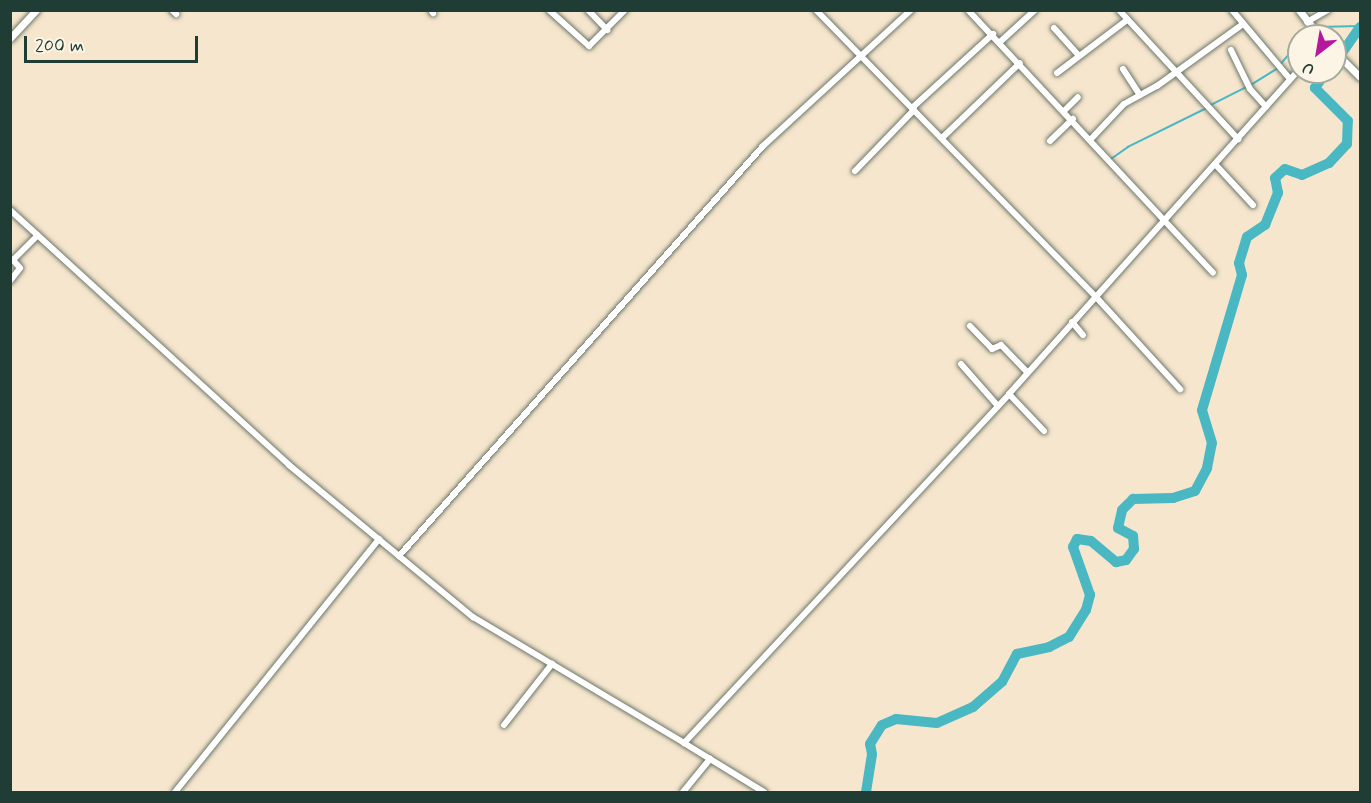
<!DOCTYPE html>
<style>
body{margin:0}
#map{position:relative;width:1371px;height:803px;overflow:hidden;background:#f7e6ce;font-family:Mynerve,sans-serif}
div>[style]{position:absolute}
.stream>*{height:1.5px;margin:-0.75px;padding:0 0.75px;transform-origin:0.75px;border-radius:0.75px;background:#49b8c3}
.river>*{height:10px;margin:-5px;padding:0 5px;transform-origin:5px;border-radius:5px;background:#49b8c3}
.roads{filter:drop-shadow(0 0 2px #6b786a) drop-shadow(0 0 2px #6b786a)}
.minor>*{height:6px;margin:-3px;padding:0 3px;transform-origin:3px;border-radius:3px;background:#fff}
.tertiary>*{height:7px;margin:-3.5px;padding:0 3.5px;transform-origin:3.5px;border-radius:3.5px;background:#fff}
span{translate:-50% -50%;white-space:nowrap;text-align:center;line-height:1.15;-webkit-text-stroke:5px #fcf5e5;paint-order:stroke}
.frame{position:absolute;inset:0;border:12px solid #1f3d34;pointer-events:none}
.north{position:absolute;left:1287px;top:24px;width:60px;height:60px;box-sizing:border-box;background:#fcf5e5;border:2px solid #a4ab9e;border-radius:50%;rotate:211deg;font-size:16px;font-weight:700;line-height:24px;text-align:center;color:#1f3d34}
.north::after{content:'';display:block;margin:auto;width:21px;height:27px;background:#b5179e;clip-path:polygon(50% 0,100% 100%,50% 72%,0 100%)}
.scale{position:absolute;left:24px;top:36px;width:174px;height:27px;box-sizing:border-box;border:3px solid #1f3d34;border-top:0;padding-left:8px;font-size:18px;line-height:21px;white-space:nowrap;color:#1f3d34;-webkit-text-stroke:4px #fcf5e5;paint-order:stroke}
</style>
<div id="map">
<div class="stream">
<div style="left:1317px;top:27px;width:43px;rotate:-1.3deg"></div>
<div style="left:1304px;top:36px;width:8px;rotate:-40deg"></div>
<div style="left:1280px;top:65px;width:30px;rotate:-50deg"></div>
<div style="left:1251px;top:85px;width:31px;rotate:-32deg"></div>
<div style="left:1211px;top:105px;width:39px;rotate:-27deg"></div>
<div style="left:1111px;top:159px;width:21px;rotate:-35deg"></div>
<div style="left:1128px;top:147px;width:88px;rotate:-26.3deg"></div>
</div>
<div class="river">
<div style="left:1335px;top:63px;width:44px;rotate:-55.2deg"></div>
<div style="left:866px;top:792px;width:38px;rotate:-81deg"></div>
<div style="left:872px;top:754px;width:10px;rotate:-101deg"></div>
<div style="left:870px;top:744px;width:22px;rotate:-58deg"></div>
<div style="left:882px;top:725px;width:15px;rotate:-23deg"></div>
<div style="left:896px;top:719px;width:41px;rotate:5.6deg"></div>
<div style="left:937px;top:723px;width:39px;rotate:-24deg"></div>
<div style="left:973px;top:707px;width:38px;rotate:-41deg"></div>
<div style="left:1002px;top:682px;width:32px;rotate:-62deg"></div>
<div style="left:1017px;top:654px;width:33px;rotate:-12deg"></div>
<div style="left:1049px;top:647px;width:22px;rotate:-27deg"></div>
<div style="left:1069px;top:637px;width:32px;rotate:-58deg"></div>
<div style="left:1086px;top:610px;width:16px;rotate:-75deg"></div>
<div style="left:1090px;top:595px;width:51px;rotate:-109.5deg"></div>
<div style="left:1073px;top:547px;width:9px;rotate:-63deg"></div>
<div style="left:1077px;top:539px;width:14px;rotate:8deg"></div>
<div style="left:1091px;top:541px;width:33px;rotate:40deg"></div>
<div style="left:1116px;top:562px;width:10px;rotate:-11deg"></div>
<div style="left:1126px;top:560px;width:14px;rotate:-54deg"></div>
<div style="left:1134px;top:549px;width:13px;rotate:-94deg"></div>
<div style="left:1133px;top:536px;width:17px;rotate:-152deg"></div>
<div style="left:1118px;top:528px;width:18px;rotate:-77deg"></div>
<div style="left:1122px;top:510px;width:16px;rotate:-45deg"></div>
<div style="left:1133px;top:499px;width:40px;rotate:-1.4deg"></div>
<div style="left:1173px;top:498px;width:23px;rotate:-18deg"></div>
<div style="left:1195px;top:491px;width:26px;rotate:-62deg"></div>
<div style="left:1207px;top:468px;width:25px;rotate:-79deg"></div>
<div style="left:1212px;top:443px;width:34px;rotate:-107deg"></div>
<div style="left:1202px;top:410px;width:141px;rotate:-73.5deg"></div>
<div style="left:1242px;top:275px;width:12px;rotate:-104deg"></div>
<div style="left:1239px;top:263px;width:27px;rotate:-73deg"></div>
<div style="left:1247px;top:237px;width:22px;rotate:-34deg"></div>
<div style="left:1265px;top:225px;width:35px;rotate:-68deg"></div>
<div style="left:1278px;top:193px;width:15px;rotate:-101deg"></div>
<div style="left:1275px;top:178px;width:13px;rotate:-42deg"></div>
<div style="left:1285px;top:169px;width:18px;rotate:19deg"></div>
<div style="left:1302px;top:175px;width:30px;rotate:-24deg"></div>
<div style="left:1329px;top:163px;width:26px;rotate:-47deg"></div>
<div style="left:1347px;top:144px;width:23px;rotate:-88deg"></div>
<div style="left:1348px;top:121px;width:47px;rotate:-135deg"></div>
<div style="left:1315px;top:88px;width:19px;rotate:-55deg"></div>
</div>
<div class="roads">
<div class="minor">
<div style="left:172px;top:10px;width:6px;rotate:45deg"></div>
<div style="left:431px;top:10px;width:4px;rotate:56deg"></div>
<div style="left:549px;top:10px;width:54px;rotate:42deg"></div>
<div style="left:589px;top:46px;width:51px;rotate:-45deg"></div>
<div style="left:588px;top:10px;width:28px;rotate:46deg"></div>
<div style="left:816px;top:10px;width:401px;rotate:45.7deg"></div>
<div style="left:1096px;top:297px;width:125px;rotate:47.6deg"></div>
<div style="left:968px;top:10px;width:359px;rotate:47deg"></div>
<div style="left:1119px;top:10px;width:176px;rotate:47.3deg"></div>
<div style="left:1232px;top:10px;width:90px;rotate:50deg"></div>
<div style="left:1307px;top:22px;width:24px;rotate:-30deg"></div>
<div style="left:1054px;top:28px;width:36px;rotate:48deg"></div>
<div style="left:1000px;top:42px;width:47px;rotate:-42.4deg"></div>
<div style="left:1231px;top:50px;width:43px;rotate:64deg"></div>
<div style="left:1250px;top:89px;width:24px;rotate:48deg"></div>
<div style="left:1123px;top:69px;width:31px;rotate:57deg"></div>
<div style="left:1057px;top:73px;width:88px;rotate:-37.1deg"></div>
<div style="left:912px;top:108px;width:110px;rotate:-42.4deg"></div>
<div style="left:1065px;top:110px;width:18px;rotate:-45deg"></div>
<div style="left:942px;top:138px;width:108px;rotate:-43.9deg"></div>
<div style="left:1091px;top:139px;width:48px;rotate:-46.7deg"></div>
<div style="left:1124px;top:104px;width:38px;rotate:-29deg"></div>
<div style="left:1157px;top:86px;width:106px;rotate:-35.8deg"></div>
<div style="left:1050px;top:141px;width:32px;rotate:-44deg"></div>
<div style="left:1215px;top:164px;width:56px;rotate:47.2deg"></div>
<div style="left:855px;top:171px;width:85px;rotate:-46deg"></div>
<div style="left:10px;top:210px;width:378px;rotate:42.4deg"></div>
<div style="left:289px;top:465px;width:239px;rotate:39.6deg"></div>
<div style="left:473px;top:617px;width:246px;rotate:30.8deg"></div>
<div style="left:684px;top:743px;width:477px;rotate:-47deg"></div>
<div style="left:1009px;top:394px;width:435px;rotate:-48.2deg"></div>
<div style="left:10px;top:281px;width:16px;rotate:-52deg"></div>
<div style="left:20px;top:268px;width:11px;rotate:-131deg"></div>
<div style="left:13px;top:260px;width:35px;rotate:-45deg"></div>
<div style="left:1072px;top:322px;width:17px;rotate:50deg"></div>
<div style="left:970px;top:326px;width:32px;rotate:46deg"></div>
<div style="left:992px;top:349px;width:10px;rotate:-24deg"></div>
<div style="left:1001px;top:345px;width:37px;rotate:46deg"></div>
<div style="left:961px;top:364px;width:55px;rotate:48.7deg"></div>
<div style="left:1009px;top:394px;width:51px;rotate:46.6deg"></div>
<div style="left:399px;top:556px;width:548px;rotate:-48.4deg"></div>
<div style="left:763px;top:146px;width:201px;rotate:-42.6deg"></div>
<div style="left:504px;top:725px;width:78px;rotate:-51.8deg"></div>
<div style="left:684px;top:743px;width:94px;rotate:31.5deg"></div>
<div style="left:175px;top:792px;width:325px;rotate:-51.1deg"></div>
<div style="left:683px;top:792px;width:43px;rotate:-50.7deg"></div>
</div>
<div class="tertiary">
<div style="left:1299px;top:10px;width:33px;rotate:52deg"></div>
<div style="left:10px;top:38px;width:38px;rotate:-47deg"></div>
<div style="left:1335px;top:52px;width:35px;rotate:45deg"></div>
</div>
</div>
<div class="frame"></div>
<div class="north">U</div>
<div class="scale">200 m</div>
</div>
